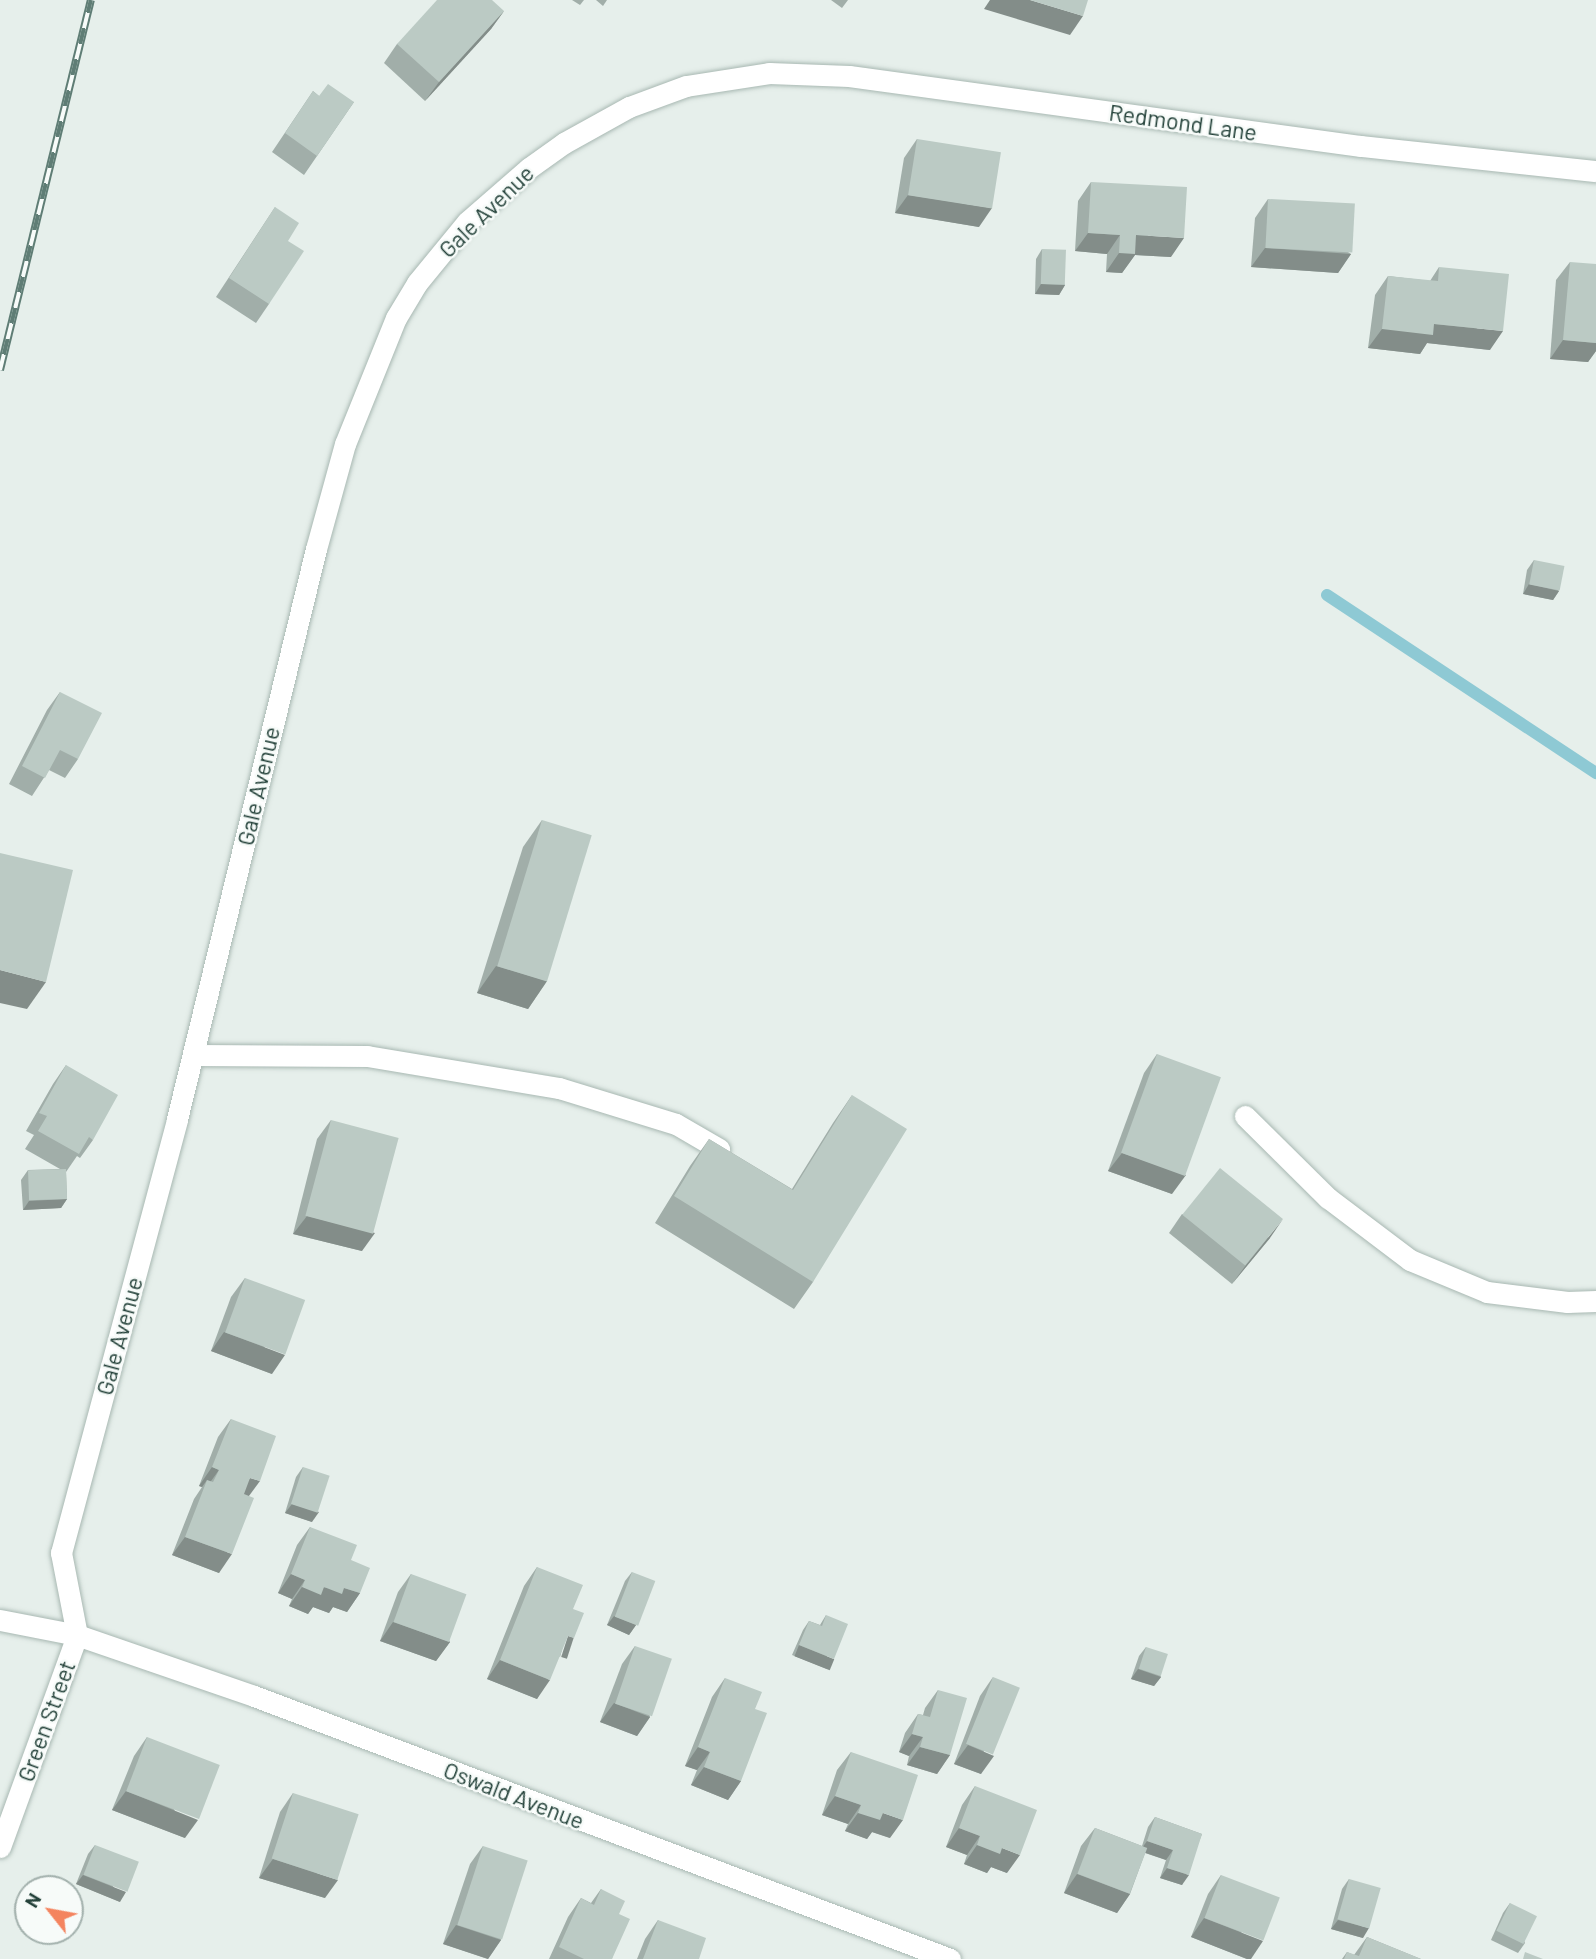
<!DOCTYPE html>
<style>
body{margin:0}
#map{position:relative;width:1596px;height:1959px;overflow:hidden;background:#e6efeb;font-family:Barlow,sans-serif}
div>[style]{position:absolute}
.stream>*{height:12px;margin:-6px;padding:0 6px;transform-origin:6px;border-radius:6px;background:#8ec9d4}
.roads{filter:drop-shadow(0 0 2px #a8b8b2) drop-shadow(0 0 2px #a8b8b2)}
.minor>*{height:21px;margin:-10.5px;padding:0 10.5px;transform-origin:10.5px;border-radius:10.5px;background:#fff}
.rail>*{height:8px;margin-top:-4px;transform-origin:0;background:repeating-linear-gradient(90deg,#f7fbf9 0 16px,#5f7d75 0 32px);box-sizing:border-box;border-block:2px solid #5f7d75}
.wall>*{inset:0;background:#a1aea9}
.shaded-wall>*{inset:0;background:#838d89;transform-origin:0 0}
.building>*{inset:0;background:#bbcac4;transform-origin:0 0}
span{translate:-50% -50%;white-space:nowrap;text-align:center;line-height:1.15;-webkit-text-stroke:5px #f7fbf9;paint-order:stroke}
.street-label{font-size:23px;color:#24423a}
.north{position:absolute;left:14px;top:1875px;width:70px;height:70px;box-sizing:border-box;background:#f7fbf9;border:2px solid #a3b1ad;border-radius:50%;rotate:301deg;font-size:19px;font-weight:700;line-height:28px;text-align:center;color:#24423a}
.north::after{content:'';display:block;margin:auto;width:24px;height:32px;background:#f4845f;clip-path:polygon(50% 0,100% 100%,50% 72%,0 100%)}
</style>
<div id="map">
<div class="stream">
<div style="left:1327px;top:595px;width:323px;rotate:33.5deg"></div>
</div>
<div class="roads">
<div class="minor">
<div style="left:194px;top:1055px;width:173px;rotate:0.3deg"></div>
<div style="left:367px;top:1056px;width:195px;rotate:9.5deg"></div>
<div style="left:559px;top:1088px;width:122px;rotate:17.1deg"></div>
<div style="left:676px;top:1124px;width:50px;rotate:30.2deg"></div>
<div style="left:1245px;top:1116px;width:117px;rotate:44.7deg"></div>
<div style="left:1328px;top:1198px;width:103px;rotate:37.1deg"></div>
<div style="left:1410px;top:1260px;width:83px;rotate:22.6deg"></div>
<div style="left:1487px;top:1292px;width:81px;rotate:7.1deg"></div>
<div style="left:1567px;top:1302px;width:29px;rotate:-2deg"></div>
<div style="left:0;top:1620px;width:78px;rotate:11deg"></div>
<div style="left:77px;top:1635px;width:187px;rotate:19deg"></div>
<div style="left:254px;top:1696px;width:744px;rotate:20.7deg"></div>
<div style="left:77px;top:1635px;width:84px;rotate:-101deg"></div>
<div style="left:61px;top:1553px;width:449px;rotate:-75deg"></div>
<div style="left:177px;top:1119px;width:587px;rotate:-76.3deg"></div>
<div style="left:316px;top:549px;width:109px;rotate:-74.6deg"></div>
<div style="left:345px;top:444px;width:136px;rotate:-68deg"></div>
<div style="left:396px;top:318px;width:41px;rotate:-59deg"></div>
<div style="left:417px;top:283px;width:79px;rotate:-50.7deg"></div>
<div style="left:467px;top:222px;width:82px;rotate:-41.1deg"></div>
<div style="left:529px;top:168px;width:43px;rotate:-35.5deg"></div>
<div style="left:564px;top:143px;width:74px;rotate:-29deg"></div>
<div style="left:629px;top:107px;width:61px;rotate:-20.2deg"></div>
<div style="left:686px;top:86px;width:84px;rotate:-8.9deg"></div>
<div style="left:769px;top:73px;width:80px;rotate:2.1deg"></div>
<div style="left:849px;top:76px;width:517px;rotate:7.79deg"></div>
<div style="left:1361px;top:146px;width:236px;rotate:6.1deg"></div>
<div style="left:0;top:1847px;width:226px;rotate:-70deg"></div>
</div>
</div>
<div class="rail">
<div style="left:0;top:370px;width:381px;rotate:-76.2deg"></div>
</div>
<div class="wall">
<div style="clip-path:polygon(572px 0,584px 0,580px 5px)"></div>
<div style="clip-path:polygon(596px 0,607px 0,603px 6px)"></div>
<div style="clip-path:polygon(831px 0,848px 0,842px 8px)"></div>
<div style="clip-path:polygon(504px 11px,491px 29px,425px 101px,384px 63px,397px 44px)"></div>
<div style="clip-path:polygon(313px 91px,319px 96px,354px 102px,304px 175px,272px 152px)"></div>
<div style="clip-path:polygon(917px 139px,979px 227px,895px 213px,904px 158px)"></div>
<div style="clip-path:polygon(1091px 182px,1171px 257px,1135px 255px,1122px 273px,1106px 272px,1107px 254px,1075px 251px,1078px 201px)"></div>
<div style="clip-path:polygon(1268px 199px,1351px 254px,1338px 273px,1251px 267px,1255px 218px)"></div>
<div style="clip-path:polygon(275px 207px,288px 241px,269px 304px,256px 323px,216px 297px)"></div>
<div style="clip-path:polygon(1042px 249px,1065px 285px,1059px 295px,1035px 294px,1036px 259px)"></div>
<div style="clip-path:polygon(1570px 262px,1596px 343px,1596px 351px,1588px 362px,1550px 359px,1556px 280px)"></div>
<div style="clip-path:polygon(1439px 267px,1490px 350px,1427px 343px,1420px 354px,1368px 348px,1375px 295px,1388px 276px,1430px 281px)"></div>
<div style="clip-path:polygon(1534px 560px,1559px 591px,1553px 600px,1523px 594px,1527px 570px)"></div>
<div style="clip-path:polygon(60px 692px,78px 759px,65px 778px,49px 770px,32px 796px,9px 784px,47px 710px)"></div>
<div style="clip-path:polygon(542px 820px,547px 981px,528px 1009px,477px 993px,523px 847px)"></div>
<div style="clip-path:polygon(1157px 1054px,1172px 1194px,1108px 1171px,1144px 1073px)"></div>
<div style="clip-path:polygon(66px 1065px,93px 1140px,80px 1158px,77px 1156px,66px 1172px,67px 1199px,61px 1208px,23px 1210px,21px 1180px,28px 1170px,60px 1169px,25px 1149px,34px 1135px,26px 1131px,53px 1084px)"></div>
<div style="clip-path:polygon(852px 1095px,813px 1282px,794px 1309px,655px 1223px,690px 1166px,709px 1139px,792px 1189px,833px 1123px)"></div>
<div style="clip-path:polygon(331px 1120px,362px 1251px,293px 1234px,317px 1139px)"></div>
<div style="clip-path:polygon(1182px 1214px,1270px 1238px,1232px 1284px,1169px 1233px)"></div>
<div style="clip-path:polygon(245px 1278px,272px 1374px,211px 1351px,231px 1297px)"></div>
<div style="clip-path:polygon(231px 1419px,249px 1496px,219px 1573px,172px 1555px,194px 1499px,202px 1487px,199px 1486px,218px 1437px)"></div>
<div style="clip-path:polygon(303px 1467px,312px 1522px,285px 1513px,296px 1477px)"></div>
<div style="clip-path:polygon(310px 1527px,351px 1560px,360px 1593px,347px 1612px,333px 1607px,329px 1613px,313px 1607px,308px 1614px,289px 1606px,292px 1599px,278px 1593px,297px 1545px)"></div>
<div style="clip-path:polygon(537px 1567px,573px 1609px,560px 1657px,559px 1656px,537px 1699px,487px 1679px,524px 1586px)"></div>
<div style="clip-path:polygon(632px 1572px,636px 1625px,629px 1635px,607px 1625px,625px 1581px)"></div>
<div style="clip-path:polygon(411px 1574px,450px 1642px,436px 1661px,380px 1641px,398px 1592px)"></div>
<div style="clip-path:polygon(826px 1615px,827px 1669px,792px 1655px,803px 1630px,809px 1621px,820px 1625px)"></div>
<div style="clip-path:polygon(635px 1646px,650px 1717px,637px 1736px,600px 1722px,622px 1664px)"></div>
<div style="clip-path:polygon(1146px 1647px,1161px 1677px,1154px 1686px,1131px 1679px,1139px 1656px)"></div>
<div style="clip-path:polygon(993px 1677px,981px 1774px,954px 1764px,980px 1696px)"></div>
<div style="clip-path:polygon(725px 1678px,741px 1781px,728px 1800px,691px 1785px,697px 1770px,685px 1766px,712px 1697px)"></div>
<div style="clip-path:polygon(938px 1690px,950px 1755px,937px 1774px,907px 1765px,909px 1756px,899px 1752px,905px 1733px,918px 1714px,923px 1715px,925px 1708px)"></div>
<div style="clip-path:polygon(147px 1737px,185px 1838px,112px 1810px,134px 1756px)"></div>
<div style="clip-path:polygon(851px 1752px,890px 1838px,872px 1832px,867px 1839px,845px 1831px,848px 1824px,822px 1815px,837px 1770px)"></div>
<div style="clip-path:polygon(975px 1786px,1007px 1873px,991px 1867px,987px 1873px,964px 1864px,967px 1855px,946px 1847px,962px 1805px)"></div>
<div style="clip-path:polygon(293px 1793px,325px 1898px,259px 1878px,280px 1812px)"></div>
<div style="clip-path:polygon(1155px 1817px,1202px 1834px,1182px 1885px,1160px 1878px,1166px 1860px,1145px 1853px,1130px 1894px,1117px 1913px,1064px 1893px,1081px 1846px,1095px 1828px,1142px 1846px,1148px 1827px)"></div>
<div style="clip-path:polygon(95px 1845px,120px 1902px,76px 1884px,88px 1854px)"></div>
<div style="clip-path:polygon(483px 1846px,501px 1940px,488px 1959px,443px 1944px,470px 1864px)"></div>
<div style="clip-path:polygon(1221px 1875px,1251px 1959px,1247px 1959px,1191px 1937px,1208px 1894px)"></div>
<div style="clip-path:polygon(1349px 1879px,1363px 1938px,1331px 1929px,1342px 1889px)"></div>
<div style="clip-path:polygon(601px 1889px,619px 1914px,612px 1959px,549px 1959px,568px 1917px,581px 1898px,591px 1903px)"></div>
<div style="clip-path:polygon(1510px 1903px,1525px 1943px,1518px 1953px,1491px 1940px,1503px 1913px)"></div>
<div style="clip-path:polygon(658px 1920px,699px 1959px,637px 1959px,645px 1939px)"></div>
<div style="clip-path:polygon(1367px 1937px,1421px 1959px,1342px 1959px,1347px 1952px,1354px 1955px)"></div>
</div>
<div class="shaded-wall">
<div style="clip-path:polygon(990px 0,1030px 0,1083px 16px,1070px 35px,984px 9px)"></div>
<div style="clip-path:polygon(504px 11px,491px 29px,425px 101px,439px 82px)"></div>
<div style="clip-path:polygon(908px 195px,992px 208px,979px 227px,895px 213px)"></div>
<div style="clip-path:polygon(1088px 233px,1120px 235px,1107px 254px,1075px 251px)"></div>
<div style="clip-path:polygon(1136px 235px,1184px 238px,1171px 257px,1135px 255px,1122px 273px,1106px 272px,1119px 253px)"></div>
<div style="clip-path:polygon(1265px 248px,1351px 254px,1338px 273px,1251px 267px)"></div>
<div style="clip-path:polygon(1041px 284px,1065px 285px,1059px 295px,1035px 294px)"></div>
<div style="clip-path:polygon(1434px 324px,1503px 331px,1490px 350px,1427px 343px,1420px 354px,1368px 348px,1382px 329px)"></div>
<div style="clip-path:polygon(1563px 340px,1596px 343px,1596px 351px,1588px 362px,1550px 359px)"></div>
<div style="clip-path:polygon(1529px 584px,1559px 591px,1553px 600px,1523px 594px)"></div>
<div style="clip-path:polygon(496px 966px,547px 981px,528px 1009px,477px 993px)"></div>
<div style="clip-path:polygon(0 970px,46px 982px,27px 1009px,0 1003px)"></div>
<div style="clip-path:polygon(1122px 1153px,1186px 1175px,1172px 1194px,1108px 1171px)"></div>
<div style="clip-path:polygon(67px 1199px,61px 1208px,23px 1210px,29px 1201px)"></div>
<div style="clip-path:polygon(307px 1216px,375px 1233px,362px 1251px,293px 1234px)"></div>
<div style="clip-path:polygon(1283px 1219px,1270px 1238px,1232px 1284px,1246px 1265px)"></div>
<div style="clip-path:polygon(224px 1332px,285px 1355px,272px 1374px,211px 1351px)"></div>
<div style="clip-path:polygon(212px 1467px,219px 1470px,206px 1488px,207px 1480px,202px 1487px,199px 1486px)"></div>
<div style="clip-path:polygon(250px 1478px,260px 1481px,246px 1500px,237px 1496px)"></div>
<div style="clip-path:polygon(292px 1504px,319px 1512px,312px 1522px,285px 1513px)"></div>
<div style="clip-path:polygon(185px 1537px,232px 1554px,219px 1573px,172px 1555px)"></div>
<div style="clip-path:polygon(291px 1574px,305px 1580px,292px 1599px,278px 1593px)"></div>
<div style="clip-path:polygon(302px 1587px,344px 1588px,360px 1593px,347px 1612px,333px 1607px,329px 1613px,313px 1607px,308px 1614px,289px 1606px)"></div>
<div style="clip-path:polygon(614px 1616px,636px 1625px,629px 1635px,607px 1625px)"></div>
<div style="clip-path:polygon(393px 1622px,450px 1642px,436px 1661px,380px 1641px)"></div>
<div style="left:568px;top:1636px;width:6px;height:22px;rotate:18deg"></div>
<div style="left:799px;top:1645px;width:38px;height:12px;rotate:22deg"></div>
<div style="clip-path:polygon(500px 1660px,550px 1680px,537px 1699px,487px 1679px)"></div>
<div style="clip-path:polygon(1138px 1669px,1161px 1677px,1154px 1686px,1131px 1679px)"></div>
<div style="clip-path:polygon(614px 1703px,650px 1717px,637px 1736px,600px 1722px)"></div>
<div style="clip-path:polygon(912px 1734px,923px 1737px,909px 1756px,899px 1752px)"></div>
<div style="clip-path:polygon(968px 1745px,994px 1756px,981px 1774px,954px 1764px)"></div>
<div style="clip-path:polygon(698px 1747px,710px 1752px,697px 1770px,685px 1766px)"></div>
<div style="clip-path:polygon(920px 1747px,950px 1755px,937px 1774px,907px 1765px)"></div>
<div style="clip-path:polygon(704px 1767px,741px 1781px,728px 1800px,691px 1785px)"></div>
<div style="clip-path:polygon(126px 1791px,198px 1820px,185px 1838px,112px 1810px)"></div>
<div style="clip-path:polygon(835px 1796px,861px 1805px,848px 1824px,822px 1815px)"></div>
<div style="clip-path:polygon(858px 1813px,883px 1813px,903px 1820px,890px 1838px,872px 1832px,867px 1839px,845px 1831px)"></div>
<div style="clip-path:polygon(959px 1828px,980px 1836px,967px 1855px,946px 1847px)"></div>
<div style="clip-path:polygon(1147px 1841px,1173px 1850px,1166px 1860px,1140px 1851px)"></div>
<div style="clip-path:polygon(977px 1845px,1002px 1848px,1020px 1855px,1007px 1873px,991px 1867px,987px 1873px,964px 1864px)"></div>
<div style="clip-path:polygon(273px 1859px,338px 1880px,325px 1898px,259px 1878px)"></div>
<div style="clip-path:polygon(1167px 1868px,1189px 1875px,1182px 1885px,1160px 1878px)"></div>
<div style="clip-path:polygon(1077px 1874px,1130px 1894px,1117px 1913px,1064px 1893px)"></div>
<div style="clip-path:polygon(83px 1875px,126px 1892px,120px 1902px,76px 1884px)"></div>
<div style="clip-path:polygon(1204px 1918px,1263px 1941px,1251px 1959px,1247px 1959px,1191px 1937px)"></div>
<div style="clip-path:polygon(1338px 1920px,1369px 1928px,1363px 1938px,1331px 1929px)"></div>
<div style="clip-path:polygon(456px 1925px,501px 1940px,488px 1959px,443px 1944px)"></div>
</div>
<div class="building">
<div style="clip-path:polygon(437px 0,492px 0,504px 11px,439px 82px,397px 44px)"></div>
<div style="clip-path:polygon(1030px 0,1088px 0,1083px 16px)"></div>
<div style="clip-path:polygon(328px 84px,354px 102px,317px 156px,285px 133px,313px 91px,319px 96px)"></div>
<div style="left:917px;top:139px;width:85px;height:57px;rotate:9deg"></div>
<div style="clip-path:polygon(1091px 182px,1187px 187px,1184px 238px,1136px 235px,1135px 254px,1119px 253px,1120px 235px,1088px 233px)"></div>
<div style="left:1268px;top:199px;width:87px;height:49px;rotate:3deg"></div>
<div style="clip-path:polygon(275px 207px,299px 223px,288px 241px,304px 251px,269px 304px,229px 278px)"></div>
<div style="left:1042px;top:249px;width:24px;height:35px;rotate:2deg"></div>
<div style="clip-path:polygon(1570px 262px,1596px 264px,1596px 343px,1563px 340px)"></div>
<div style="clip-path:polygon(1439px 267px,1509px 274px,1503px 331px,1434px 324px,1433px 335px,1382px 329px,1388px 276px,1438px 281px)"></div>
<div style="left:1534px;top:560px;width:31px;height:25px;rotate:11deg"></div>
<div style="clip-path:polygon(60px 692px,102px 713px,78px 759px,60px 750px,45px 778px,22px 766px)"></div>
<div style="left:542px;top:820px;width:52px;height:153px;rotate:17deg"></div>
<div style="clip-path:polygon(0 853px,73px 870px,46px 982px,0 970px)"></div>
<div style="left:1157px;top:1054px;width:68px;height:105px;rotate:20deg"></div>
<div style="clip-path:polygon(66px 1065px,118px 1095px,93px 1140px,89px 1137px,79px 1154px,38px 1131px,47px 1116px,39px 1113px)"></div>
<div style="clip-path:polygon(852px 1095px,907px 1129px,813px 1282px,674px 1196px,709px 1139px,793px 1190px)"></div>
<div style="left:331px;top:1120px;width:70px;height:99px;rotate:15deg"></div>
<div style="left:1220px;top:1168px;width:81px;height:60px;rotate:39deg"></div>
<div style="left:66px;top:1169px;width:30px;height:38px;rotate:88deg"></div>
<div style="left:245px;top:1278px;width:64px;height:58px;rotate:20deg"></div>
<div style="clip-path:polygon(231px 1419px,276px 1436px,260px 1481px,250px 1478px,244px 1494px,254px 1498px,232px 1554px,185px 1537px,207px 1480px,213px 1482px,219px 1470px,212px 1467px)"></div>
<div style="left:303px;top:1467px;width:28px;height:39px;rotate:18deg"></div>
<div style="clip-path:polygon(310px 1527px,357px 1545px,351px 1560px,370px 1568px,360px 1593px,344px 1588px,342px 1594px,324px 1587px,321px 1595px,302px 1587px,305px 1580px,291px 1574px)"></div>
<div style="clip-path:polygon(537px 1567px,583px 1585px,573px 1609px,584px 1613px,574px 1638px,568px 1636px,550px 1680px,500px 1660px)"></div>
<div style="left:632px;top:1572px;width:25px;height:48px;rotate:21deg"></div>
<div style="left:411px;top:1574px;width:59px;height:51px;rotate:20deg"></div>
<div style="clip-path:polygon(826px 1615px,848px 1624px,834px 1659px,799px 1645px,809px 1621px,822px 1626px)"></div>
<div style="left:635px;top:1646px;width:39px;height:61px;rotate:19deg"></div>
<div style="left:1146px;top:1647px;width:23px;height:23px;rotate:18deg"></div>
<div style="left:993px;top:1677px;width:29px;height:72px;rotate:22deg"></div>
<div style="clip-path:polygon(725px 1678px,762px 1692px,755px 1709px,767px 1713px,741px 1781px,704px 1767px,710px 1752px,698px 1747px)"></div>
<div style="clip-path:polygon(938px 1690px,967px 1698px,950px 1755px,920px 1747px,923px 1737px,912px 1734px,918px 1714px,930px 1717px)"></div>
<div style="left:147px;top:1737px;width:78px;height:58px;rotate:21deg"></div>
<div style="clip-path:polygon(851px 1752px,918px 1775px,903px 1820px,883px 1813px,880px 1820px,858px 1813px,861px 1805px,835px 1796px)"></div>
<div style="clip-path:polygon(975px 1786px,1037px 1810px,1020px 1855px,1002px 1848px,1000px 1854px,977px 1845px,980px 1836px,959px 1828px)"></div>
<div style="left:293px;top:1793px;width:69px;height:69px;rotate:18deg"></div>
<div style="clip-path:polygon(1155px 1817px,1202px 1834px,1189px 1875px,1167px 1868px,1173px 1850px,1147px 1841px)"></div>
<div style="left:1095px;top:1828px;width:56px;height:49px;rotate:21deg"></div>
<div style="left:95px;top:1845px;width:47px;height:32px;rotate:21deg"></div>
<div style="left:483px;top:1846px;width:47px;height:83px;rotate:18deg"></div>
<div style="left:1221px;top:1875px;width:63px;height:46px;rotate:21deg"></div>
<div style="left:1349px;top:1879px;width:33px;height:42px;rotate:16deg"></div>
<div style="clip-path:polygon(601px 1889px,625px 1901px,619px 1914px,630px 1919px,612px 1959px,584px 1959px,559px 1947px,581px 1898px,594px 1905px)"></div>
<div style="left:1510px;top:1903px;width:30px;height:31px;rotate:26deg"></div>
<div style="clip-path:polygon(658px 1920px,706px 1938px,699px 1959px,643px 1959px)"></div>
<div style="clip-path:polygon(1367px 1937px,1421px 1959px,1344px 1959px,1347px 1952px,1359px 1956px)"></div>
<div style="clip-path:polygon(1525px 1952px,1543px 1959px,1523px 1959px)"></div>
</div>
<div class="street-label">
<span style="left:1183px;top:122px;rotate:8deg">Redmond Lane</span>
<span style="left:486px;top:211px;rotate:-44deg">Gale Avenue</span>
<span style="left:258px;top:786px;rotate:-77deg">Gale Avenue</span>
<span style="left:119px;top:1336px;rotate:-75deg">Gale Avenue</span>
<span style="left:46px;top:1721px;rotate:-70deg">Green Street</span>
<span style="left:514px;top:1795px;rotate:21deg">Oswald Avenue</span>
</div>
<div class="north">N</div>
</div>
